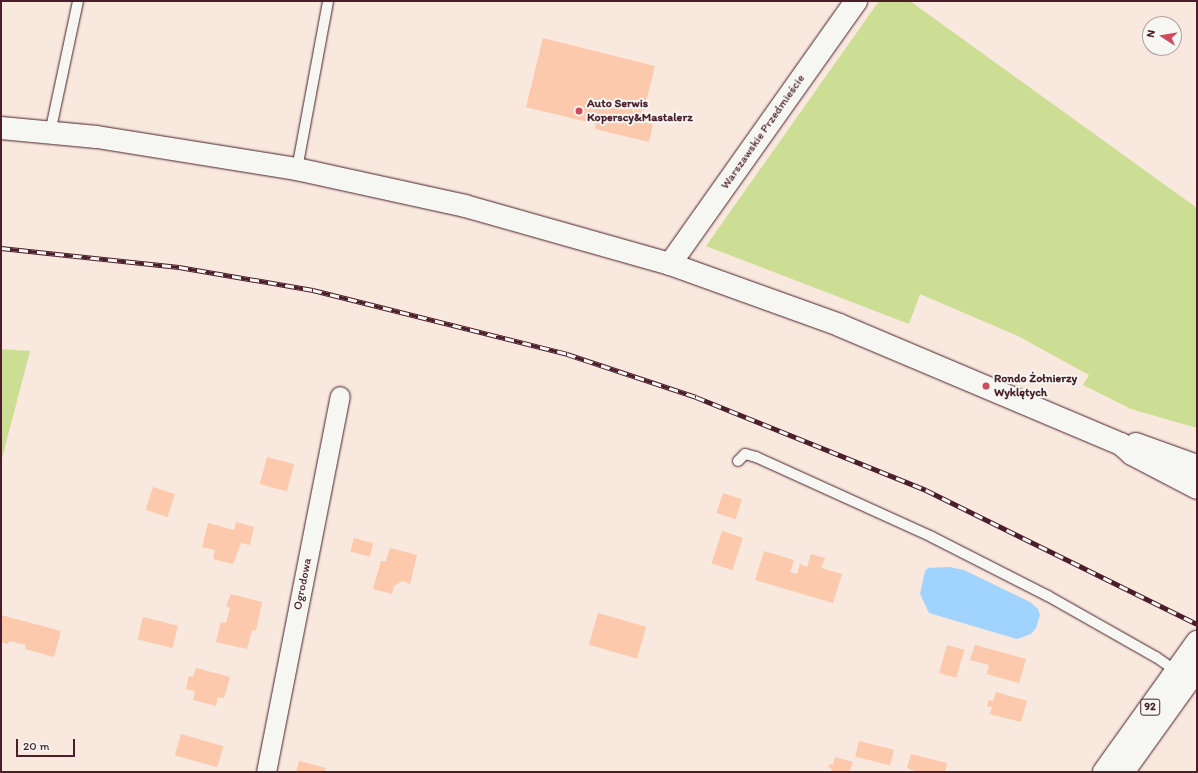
<!DOCTYPE html>
<meta charset="utf-8">
<style>
body{margin:0}
#map{position:relative;width:1198px;height:773px;overflow:hidden;background:#f8e8dd;font-family:Itim,sans-serif}
div>[style]{position:absolute}
.green>*{inset:0;background:#cbde93}
.water>*{inset:0;background:#a0d3fe}
.building>*{inset:0;background:#fcc9ac;transform-origin:0 0}
.roads{filter:drop-shadow(0 0 1px #4a1f2b) drop-shadow(0 0 1px #4a1f2b)}
.lane>*{height:10px;margin:-5px;padding:0 5px;transform-origin:5px;border-radius:5px;background:#f6f6f2}
.street>*{height:19px;margin:-9.5px;padding:0 9.5px;transform-origin:9.5px;border-radius:9.5px;background:#f6f6f2}
.secondary>*{height:22px;margin:-11px;padding:0 11px;transform-origin:11px;border-radius:11px;background:#f6f6f2}
.primary>*{height:22px;margin:-11px;padding:0 11px;transform-origin:11px;border-radius:11px;background:#f6f6f2}
.rail>*{height:4.5px;margin-top:-2.25px;transform-origin:0;background:repeating-linear-gradient(90deg,#f6f6f2 0 9px,#4a1f2b 0 18px);box-sizing:border-box;border-block:1px solid #4a1f2b}
.dots>*{width:11px;height:11px;translate:-50% -50%;box-sizing:border-box;border:2px solid #f6f6f2;border-radius:50%}
span{translate:-50% -50%;white-space:nowrap;text-align:center;line-height:1.15;-webkit-text-stroke:4px #f6f6f2;paint-order:stroke}
.shield-label span{padding:1px 3px;background:#f6f6f2;border:1px solid;border-radius:3px;-webkit-text-stroke-width:0}
.shield-label{font-size:11px;color:#4a1f2b;font-weight:700}
.poi-label{font-size:12px;color:#4a1f2b;font-weight:700}
.left{translate:0 -50%;text-align:left}
.street-label{font-size:12px;color:#4a1f2b}
.frame{position:absolute;inset:0;border:2px solid #4a1f2b;pointer-events:none}
.north{position:absolute;left:1142px;top:16px;width:40px;height:40px;box-sizing:border-box;background:#f6f6f2;border:1px solid #b1a0a2;border-radius:50%;rotate:282deg;font-size:11px;font-weight:700;line-height:16px;text-align:center;color:#4a1f2b}
.north::after{content:'';display:block;margin:auto;width:14px;height:18px;background:#d1495b;clip-path:polygon(50% 0,100% 100%,50% 72%,0 100%)}
.scale{position:absolute;left:16px;top:739px;width:59px;height:18px;box-sizing:border-box;border:2px solid #4a1f2b;border-top:0;padding-left:5px;font-size:12px;line-height:14px;white-space:nowrap;color:#4a1f2b;-webkit-text-stroke:3px #f6f6f2;paint-order:stroke}
</style>
<div id="map">
<div class="green">
<div style="clip-path:polygon(879px 1px,910px 1px,1197px 208px,1197px 428px,1131px 409px,1083px 385px,1089px 375px,1018px 336px,920px 294px,909px 324px,706px 246px)"></div>
<div style="clip-path:polygon(1px 349px,30px 351px,1px 462px)"></div>
</div>
<div class="water">
<div style="clip-path:polygon(949px 567px,964px 570px,1030px 602px,1038px 609px,1040px 615px,1036px 628px,1031px 634px,1017px 639px,929px 613px,920px 594px,925px 571px,928px 568px)"></div>
</div>
<div class="building">
<div style="clip-path:polygon(543px 38px,655px 66px,641px 121px,653px 124px,649px 142px,595px 129px,596px 124px,526px 107px)"></div>
<div style="left:267px;top:457px;width:28px;height:28px;rotate:15deg"></div>
<div style="left:153px;top:487px;width:23px;height:24px;rotate:18deg"></div>
<div style="left:723px;top:493px;width:20px;height:21px;rotate:18deg"></div>
<div style="clip-path:polygon(236px 522px,254px 527px,250px 545px,241px 543px,233px 564px,213px 559px,215px 550px,202px 547px,208px 523px,234px 530px)"></div>
<div style="left:722px;top:531px;width:22px;height:34px;rotate:18deg"></div>
<div style="left:354px;top:538px;width:20px;height:14px;rotate:15deg"></div>
<div style="clip-path:polygon(390px 548px,417px 555px,410px 584px,402px 581px,394px 586px,392px 594px,373px 589px,381px 561px,386px 561px)"></div>
<div style="clip-path:polygon(764px 551px,794px 560px,790px 572px,797px 574px,800px 564px,807px 567px,811px 554px,825px 558px,821px 568px,842px 574px,833px 603px,755px 580px)"></div>
<div style="clip-path:polygon(231px 594px,262px 602px,256px 631px,252px 630px,247px 649px,216px 642px,221px 622px,226px 623px,230px 608px,226px 606px)"></div>
<div style="left:598px;top:613px;width:50px;height:33px;rotate:16deg"></div>
<div style="clip-path:polygon(1px 615px,61px 631px,54px 657px,25px 649px,26px 645px,9px 641px,8px 644px,1px 642px)"></div>
<div style="left:143px;top:617px;width:36px;height:23px;rotate:14deg"></div>
<div style="left:947px;top:645px;width:18px;height:29px;rotate:16deg"></div>
<div style="clip-path:polygon(975px 645px,1026px 659px,1019px 683px,987px 674px,989px 665px,970px 660px)"></div>
<div style="clip-path:polygon(196px 668px,230px 677px,224px 698px,218px 697px,216px 706px,193px 700px,195px 691px,186px 689px,189px 676px,193px 677px)"></div>
<div style="clip-path:polygon(996px 692px,1027px 701px,1021px 722px,990px 714px,992px 707px,987px 706px,989px 700px,993px 701px)"></div>
<div style="left:181px;top:734px;width:44px;height:22px;rotate:16deg"></div>
<div style="left:859px;top:741px;width:36px;height:16px;rotate:14deg"></div>
<div style="clip-path:polygon(911px 754px,947px 763px,945px 772px,917px 772px,907px 768px)"></div>
<div style="clip-path:polygon(835px 757px,853px 762px,849px 772px,831px 772px,832px 769px,828px 767px,830px 764px,833px 765px)"></div>
<div style="clip-path:polygon(299px 761px,326px 768px,324px 772px,296px 772px)"></div>
</div>
<div class="roads">
<div class="lane">
<div style="left:50px;top:133px;width:135px;rotate:-78deg"></div>
<div style="left:297px;top:169px;width:171px;rotate:-79.5deg"></div>
<div style="left:738px;top:461px;width:10px;rotate:-45deg"></div>
<div style="left:745px;top:454px;width:11px;rotate:15deg"></div>
<div style="left:756px;top:457px;width:193px;rotate:24.4deg"></div>
<div style="left:932px;top:537px;width:130px;rotate:27deg"></div>
<div style="left:1048px;top:596px;width:124px;rotate:29.5deg"></div>
<div style="left:1156px;top:657px;width:24px;rotate:35deg"></div>
</div>
<div class="street">
<div style="left:266px;top:772px;width:383px;rotate:-78.9deg"></div>
</div>
<div class="secondary">
<div style="left:1px;top:128px;width:96px;rotate:5.4deg"></div>
<div style="left:97px;top:137px;width:203px;rotate:9.1deg"></div>
<div style="left:297px;top:169px;width:172px;rotate:12.4deg"></div>
<div style="left:465px;top:206px;width:213px;rotate:15.8deg"></div>
<div style="left:670px;top:264px;width:180px;rotate:19.8deg"></div>
<div style="left:839px;top:325px;width:306px;rotate:22.9deg"></div>
<div style="left:1121px;top:444px;width:15px;rotate:42deg"></div>
<div style="left:1132px;top:454px;width:73px;rotate:27.6deg"></div>
<div style="left:670px;top:264px;width:322px;rotate:-54.7deg"></div>
<div style="left:1136px;top:444px;width:65px;rotate:19.8deg"></div>
</div>
<div class="primary">
<div style="left:1104px;top:772px;width:160px;rotate:-54.4deg"></div>
<div style="left:1123px;top:772px;width:127px;rotate:-54.3deg"></div>
</div>
</div>
<div class="rail">
<div style="left:1px;top:248px;width:179px;rotate:6.1deg"></div>
<div style="left:179px;top:267px;width:136px;rotate:9.7deg"></div>
<div style="left:313px;top:290px;width:262px;rotate:14.1deg"></div>
<div style="left:567px;top:354px;width:136px;rotate:18.4deg"></div>
<div style="left:696px;top:397px;width:248px;rotate:22deg"></div>
<div style="left:926px;top:490px;width:302px;rotate:26.3deg"></div>
</div>
<div class="dots">
<div style="left:579px;top:111px;background:#d1495b"></div>
<div style="left:986px;top:386px;background:#d1495b"></div>
</div>
<div class="shield-label">
<span style="left:1150px;top:707px">92</span>
</div>
<div class="poi-label">
<span class="left" style="left:587px;top:111px">Auto Serwis<br>Koperscy&amp;Mastalerz</span>
<span class="left" style="left:994px;top:386px">Rondo Żołnierzy<br>Wyklętych</span>
</div>
<div class="street-label">
<span style="left:763px;top:132px;rotate:-55deg">Warszawskie Przedmieście</span>
<span style="left:303px;top:584px;rotate:-79deg">Ogrodowa</span>
</div>
<div class="frame"></div>
<div class="north">N</div>
<div class="scale">20 m</div>
</div>
